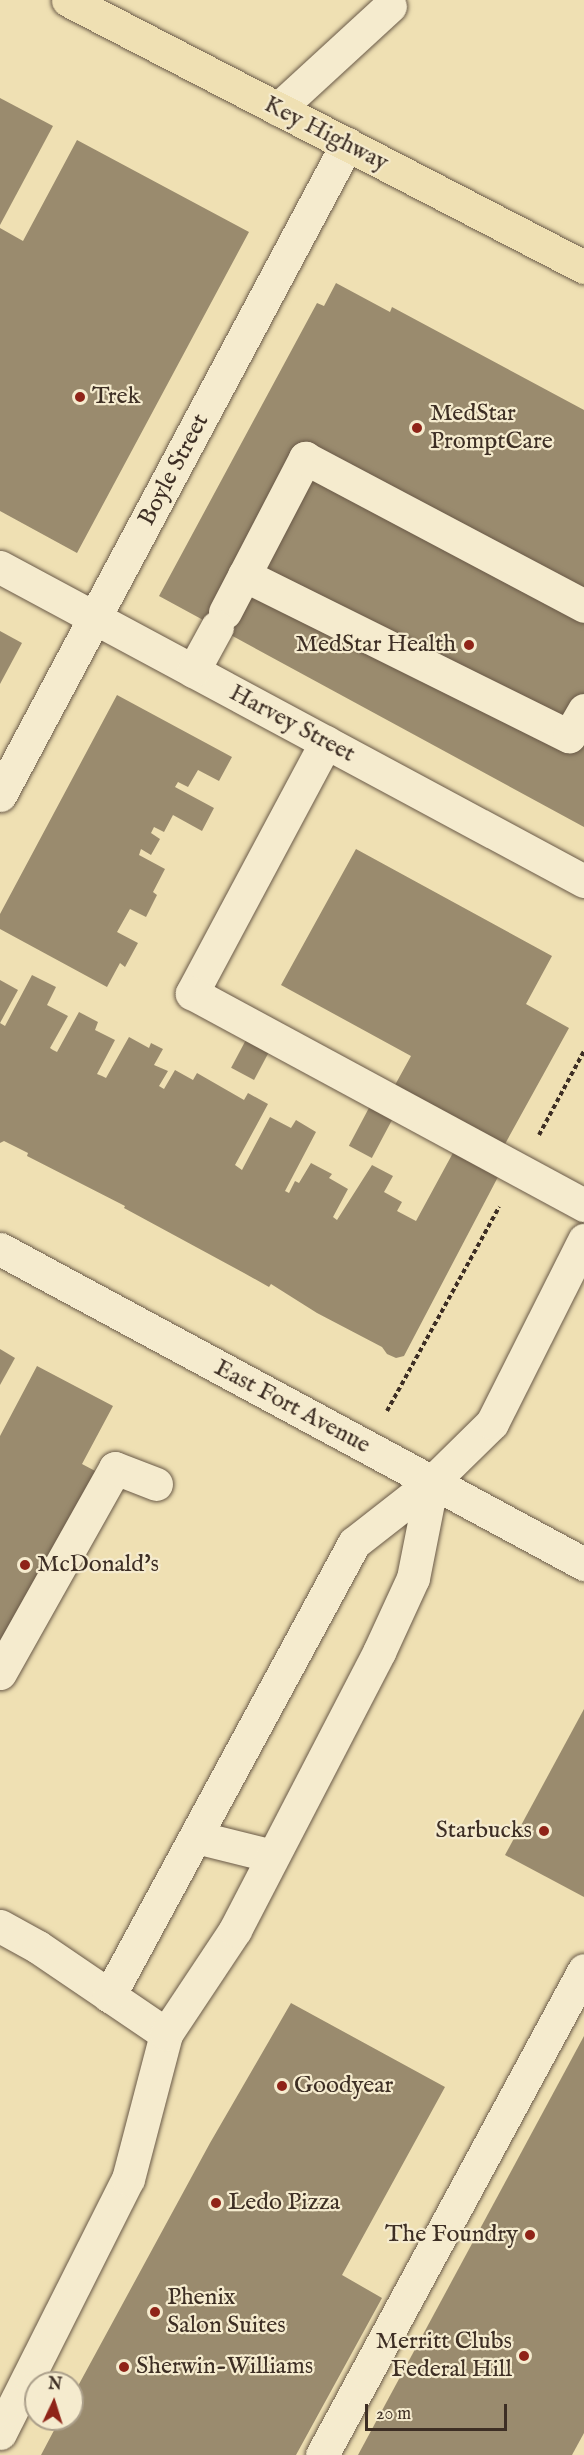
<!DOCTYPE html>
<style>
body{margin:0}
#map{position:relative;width:584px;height:2455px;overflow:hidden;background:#efe0b3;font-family:"IM FELL English",serif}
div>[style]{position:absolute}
.building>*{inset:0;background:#9a8b6e;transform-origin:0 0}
.path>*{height:4px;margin-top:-2px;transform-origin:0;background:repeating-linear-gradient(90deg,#3d2e24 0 4.5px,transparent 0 7.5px)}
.roads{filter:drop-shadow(0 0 2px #6a5a48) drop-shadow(0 0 2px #6a5a48)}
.minor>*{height:33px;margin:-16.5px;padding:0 16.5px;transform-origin:16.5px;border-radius:16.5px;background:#f5ebce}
.major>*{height:33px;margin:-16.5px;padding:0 16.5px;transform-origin:16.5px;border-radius:16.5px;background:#efe0b3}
.dots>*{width:16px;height:16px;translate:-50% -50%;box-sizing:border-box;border:3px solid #f5ebce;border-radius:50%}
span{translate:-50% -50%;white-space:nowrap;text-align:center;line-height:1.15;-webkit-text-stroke:4.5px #f5ebce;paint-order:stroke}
.street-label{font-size:24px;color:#3d2e24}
.poi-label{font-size:24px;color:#3d2e24}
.left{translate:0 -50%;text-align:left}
.right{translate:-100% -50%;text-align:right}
.north{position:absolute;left:24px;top:2371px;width:60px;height:60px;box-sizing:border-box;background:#f5ebce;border:2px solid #ab9f8a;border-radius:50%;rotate:4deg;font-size:16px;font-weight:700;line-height:24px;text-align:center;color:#3d2e24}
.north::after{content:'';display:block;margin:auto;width:21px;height:27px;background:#8f2418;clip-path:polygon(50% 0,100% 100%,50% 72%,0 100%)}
.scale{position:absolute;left:365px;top:2404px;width:142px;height:27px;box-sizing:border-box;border:3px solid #3d2e24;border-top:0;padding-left:8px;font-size:18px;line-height:21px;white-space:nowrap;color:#3d2e24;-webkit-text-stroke:4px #f5ebce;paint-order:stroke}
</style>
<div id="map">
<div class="building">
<div style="clip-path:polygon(0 98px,53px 126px,0 225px)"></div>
<div style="clip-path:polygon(77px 140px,249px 232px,77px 553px,0 511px,0 228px,23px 241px)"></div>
<div style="clip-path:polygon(336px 283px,390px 312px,392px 307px,584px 410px,584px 827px,159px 596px,317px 303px,324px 306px)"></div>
<div style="clip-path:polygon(0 631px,22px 643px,0 684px)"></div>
<div style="clip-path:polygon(117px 695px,232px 757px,219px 781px,198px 770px,188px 787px,178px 782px,175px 787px,214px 808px,202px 831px,173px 815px,164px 832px,154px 827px,151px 833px,160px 839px,151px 855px,141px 849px,139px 855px,165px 869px,153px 892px,157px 895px,146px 917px,130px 909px,117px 932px,138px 943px,125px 967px,120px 963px,107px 987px,0 929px,0 914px)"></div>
<div style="clip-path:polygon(356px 849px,552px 956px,526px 1004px,569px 1028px,505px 1144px,395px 1085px,411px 1056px,281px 985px)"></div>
<div style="clip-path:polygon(32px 975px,56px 987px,47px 1005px,68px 1016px,50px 1048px,53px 1050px,57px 1052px,79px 1012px,98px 1022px,95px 1030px,115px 1040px,97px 1074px,102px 1076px,106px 1078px,129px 1037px,149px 1048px,151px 1043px,163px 1049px,154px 1065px,168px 1071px,159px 1086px,164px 1089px,175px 1070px,193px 1080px,197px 1073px,244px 1100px,248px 1093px,268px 1104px,235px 1165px,242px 1170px,270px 1117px,291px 1128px,296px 1120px,316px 1132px,285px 1191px,289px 1193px,295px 1181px,299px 1183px,311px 1163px,332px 1174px,329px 1178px,348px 1189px,333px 1217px,337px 1220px,372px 1165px,393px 1176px,384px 1192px,402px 1202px,397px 1211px,416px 1221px,454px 1151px,499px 1175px,404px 1356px,396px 1358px,387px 1354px,382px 1347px,317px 1313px,271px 1284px,269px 1287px,244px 1273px,124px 1208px,125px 1206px,27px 1156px,28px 1153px,4px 1141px,0 1143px,0 1023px,5px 1026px)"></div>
<div style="clip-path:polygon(0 980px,18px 990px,0 1023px)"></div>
<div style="left:248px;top:1036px;width:26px;height:36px;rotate:28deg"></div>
<div style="left:370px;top:1106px;width:26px;height:45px;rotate:28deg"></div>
<div style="clip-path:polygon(0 1349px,15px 1358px,0 1385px)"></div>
<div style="clip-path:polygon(37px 1366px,113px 1406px,82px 1464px,99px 1473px,0 1659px,0 1436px)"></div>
<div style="clip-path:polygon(584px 1709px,584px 1897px,505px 1855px)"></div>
<div style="clip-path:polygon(291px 2003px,445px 2087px,342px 2275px,382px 2298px,296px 2455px,41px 2455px,60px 2419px,72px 2419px,72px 2397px,210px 2143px)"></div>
<div style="clip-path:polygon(584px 2036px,584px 2433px,572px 2455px,358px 2455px)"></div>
</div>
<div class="path">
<div style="left:539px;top:1135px;width:95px;rotate:-61.8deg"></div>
<div style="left:387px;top:1411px;width:233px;rotate:-61.2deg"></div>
</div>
<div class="roads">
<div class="minor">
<div style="left:278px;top:109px;width:152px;rotate:-42.6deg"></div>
<div style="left:0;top:567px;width:663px;rotate:28.27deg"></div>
<div style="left:244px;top:575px;width:363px;rotate:26.4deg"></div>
<div style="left:569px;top:736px;width:30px;rotate:-60deg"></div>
<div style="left:225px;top:612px;width:174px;rotate:-62.5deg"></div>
<div style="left:305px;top:458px;width:316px;rotate:27.9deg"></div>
<div style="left:193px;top:671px;width:50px;rotate:-61.4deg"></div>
<div style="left:326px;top:742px;width:285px;rotate:118.1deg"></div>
<div style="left:192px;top:993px;width:446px;rotate:28.4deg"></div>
<div style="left:0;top:795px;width:738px;rotate:-61.94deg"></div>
<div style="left:0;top:1249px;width:664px;rotate:28.34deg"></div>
<div style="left:0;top:1673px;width:235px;rotate:-60.7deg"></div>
<div style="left:115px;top:1468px;width:44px;rotate:21.3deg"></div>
<div style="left:196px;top:1837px;width:78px;rotate:14deg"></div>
<div style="left:0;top:1926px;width:43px;rotate:28.9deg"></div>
<div style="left:38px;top:1947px;width:155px;rotate:34.2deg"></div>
<div style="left:109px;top:1996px;width:515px;rotate:-61.59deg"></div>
<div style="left:354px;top:1543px;width:99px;rotate:-38deg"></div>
<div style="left:432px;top:1482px;width:84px;rotate:-44.5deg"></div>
<div style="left:492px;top:1423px;width:205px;rotate:-63.3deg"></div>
<div style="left:0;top:2433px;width:284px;rotate:-63.3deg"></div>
<div style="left:128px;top:2179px;width:150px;rotate:-75.3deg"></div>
<div style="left:166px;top:2034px;width:125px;rotate:-56.4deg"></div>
<div style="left:235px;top:1930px;width:313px;rotate:-62.6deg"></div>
<div style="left:379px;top:1652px;width:81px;rotate:-65.3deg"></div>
<div style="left:413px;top:1578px;width:98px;rotate:-78.8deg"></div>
<div style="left:322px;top:2455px;width:551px;rotate:-61.62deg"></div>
</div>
<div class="major">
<div style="left:68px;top:0;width:581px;rotate:27.36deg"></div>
</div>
</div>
<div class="dots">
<div style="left:80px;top:397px;background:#8f2418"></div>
<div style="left:417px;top:428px;background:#8f2418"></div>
<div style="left:469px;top:645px;background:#8f2418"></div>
<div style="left:25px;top:1565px;background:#8f2418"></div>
<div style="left:544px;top:1831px;background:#8f2418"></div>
<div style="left:282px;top:2086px;background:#8f2418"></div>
<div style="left:216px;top:2203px;background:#8f2418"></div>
<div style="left:530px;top:2235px;background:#8f2418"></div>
<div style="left:155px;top:2312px;background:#8f2418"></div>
<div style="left:524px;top:2356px;background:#8f2418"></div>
<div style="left:124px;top:2367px;background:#8f2418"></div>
</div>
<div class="street-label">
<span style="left:326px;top:134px;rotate:27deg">Key Highway</span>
<span style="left:174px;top:470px;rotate:-62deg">Boyle Street</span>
<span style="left:292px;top:724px;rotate:28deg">Harvey Street</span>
<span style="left:292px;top:1407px;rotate:28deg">East Fort Avenue</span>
</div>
<div class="poi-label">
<span class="left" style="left:92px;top:397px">Trek</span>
<span class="left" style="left:430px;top:428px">MedStar<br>PromptCare</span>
<span class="right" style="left:456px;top:645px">MedStar Health</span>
<span class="left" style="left:37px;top:1565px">McDonald's</span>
<span class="right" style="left:532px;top:1831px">Starbucks</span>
<span class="left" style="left:294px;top:2086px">Goodyear</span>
<span class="left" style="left:228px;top:2203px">Ledo Pizza</span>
<span class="right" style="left:518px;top:2235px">The Foundry</span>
<span class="left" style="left:167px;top:2312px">Phenix<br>Salon Suites</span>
<span class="right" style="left:512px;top:2356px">Merritt Clubs<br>Federal Hill</span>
<span class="left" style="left:136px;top:2367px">Sherwin-Williams</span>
</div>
<div class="north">N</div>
<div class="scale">20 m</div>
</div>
